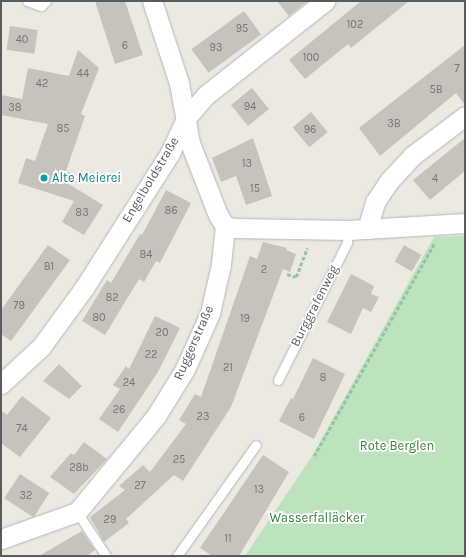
<!DOCTYPE html>
<meta charset="utf-8">
<style>
body{margin:0}
#map{position:relative;width:466px;height:557px;overflow:hidden;background:#ebe9e0;font-family:Karla,sans-serif}
div>[style]{position:absolute}
.green>*{inset:0;background:#bce2be}
.building>*{inset:0;background:#c6c3bd;transform-origin:0 0}
.path>*{height:2.5px;margin-top:-1.25px;transform-origin:0;background:repeating-linear-gradient(90deg,#96c2a5 0 4px,transparent 0 6px)}
.roads{filter:drop-shadow(0 0 1px #b5b7bc) drop-shadow(0 0 1px #b5b7bc)}
.service>*{height:9px;margin:-4.5px;padding:0 4.5px;transform-origin:4.5px;border-radius:4.5px;background:#fff}
.minor>*{height:19px;margin:-9.5px;padding:0 9.5px;transform-origin:9.5px;border-radius:9.5px;background:#fff}
.dots>*{width:11px;height:11px;translate:-50% -50%;box-sizing:border-box;border:2px solid #fff;border-radius:50%}
span{translate:-50% -50%;white-space:nowrap;text-align:center;line-height:1.15;-webkit-text-stroke:3.5px #fff;paint-order:stroke}
.number-label{font-size:11px;color:#747577}
.number-label span{-webkit-text-stroke-width:0}
.culture-label{font-size:13px;color:#0d838f}
.left{translate:0 -50%;text-align:left}
.street-label{font-size:13px;color:#585b60}
.park-label{font-size:13px;color:#37803e}
.frame{position:absolute;inset:0;border:2px solid #585b60;pointer-events:none}
</style>
<div id="map">
<div class="green">
<div style="clip-path:polygon(465px 236px,465px 556px,245px 556px,312px 456px,434px 237px)"></div>
</div>
<div class="building">
<div style="clip-path:polygon(95px 1px,125px 1px,143px 55px,115px 64px)"></div>
<div style="clip-path:polygon(277px 1px,307px 1px,289px 16px)"></div>
<div style="clip-path:polygon(361px 1px,409px 1px,351px 48px,348px 44px,305px 79px,289px 60px)"></div>
<div style="left:244px;top:11px;width:29px;height:65px;rotate:54deg"></div>
<div style="left:10px;top:26px;width:28px;height:24px;rotate:8deg"></div>
<div style="clip-path:polygon(465px 45px,465px 105px,456px 93px,380px 156px,359px 128px)"></div>
<div style="clip-path:polygon(78px 50px,99px 68px,81px 114px,85px 116px,66px 171px,70px 173px,67px 183px,103px 205px,84px 235px,62px 222px,74px 201px,18px 183px,26px 158px,35px 161px,48px 124px,1px 115px,1px 95px,22px 99px,28px 68px,69px 76px)"></div>
<div style="left:252px;top:88px;width:27px;height:27px;rotate:51deg"></div>
<div style="left:311px;top:112px;width:26px;height:24px;rotate:50deg"></div>
<div style="clip-path:polygon(253px 138px,272px 196px,246px 205px,236px 176px,221px 182px,212px 158px)"></div>
<div style="clip-path:polygon(465px 138px,465px 171px,430px 200px,413px 180px)"></div>
<div style="clip-path:polygon(166px 190px,191px 203px,160px 263px,156px 261px,144px 282px,139px 279px,105px 335px,82px 321px,107px 280px,111px 283px,140px 234px,142px 235px)"></div>
<div style="clip-path:polygon(263px 242px,287px 248px,286px 250px,296px 254px,290px 272px,283px 269px,231px 407px,183px 481px,174px 475px,126px 519px,129px 523px,104px 542px,90px 517px,125px 490px,119px 486px,143px 465px,150px 472px,186px 424px,179px 420px,195px 394px,201px 397px,250px 256px,257px 259px)"></div>
<div style="clip-path:polygon(48px 245px,70px 260px,11px 341px,1px 334px,1px 310px)"></div>
<div style="left:404px;top:245px;width:20px;height:19px;rotate:30deg"></div>
<div style="clip-path:polygon(351px 274px,374px 286px,371px 294px,379px 297px,371px 312px,363px 308px,351px 334px,327px 322px)"></div>
<div style="clip-path:polygon(155px 316px,180px 328px,158px 372px,118px 432px,99px 419px,120px 389px,113px 385px,126px 366px,129px 369px)"></div>
<div style="clip-path:polygon(313px 358px,345px 374px,314px 439px,279px 421px,291px 398px,293px 399px)"></div>
<div style="clip-path:polygon(59px 364px,82px 386px,69px 399px,43px 381px)"></div>
<div style="clip-path:polygon(22px 396px,51px 418px,20px 457px,1px 443px,1px 411px,7px 415px)"></div>
<div style="clip-path:polygon(84px 442px,107px 459px,74px 494px,50px 477px,71px 453px,74px 455px)"></div>
<div style="clip-path:polygon(263px 455px,289px 472px,239px 556px,212px 556px,200px 548px)"></div>
<div style="left:20px;top:474px;width:35px;height:29px;rotate:33deg"></div>
<div style="clip-path:polygon(82px 531px,95px 550px,87px 556px,39px 556px)"></div>
</div>
<div class="path">
<div style="left:287px;top:274px;width:9px;rotate:18deg"></div>
<div style="left:296px;top:277px;width:31px;rotate:-69deg"></div>
<div style="left:314px;top:456px;width:244px;rotate:-60.5deg"></div>
</div>
<div class="roads">
<div class="service">
<div style="left:27px;top:1px;width:15px;rotate:20deg"></div>
<div style="left:41px;top:6px;width:7px;rotate:-45deg"></div>
<div style="left:278px;top:380px;width:153px;rotate:-63.3deg"></div>
<div style="left:347px;top:243px;width:13px;rotate:-86deg"></div>
<div style="left:77px;top:512px;width:53px;rotate:56.6deg"></div>
<div style="left:177px;top:556px;width:136px;rotate:-54.6deg"></div>
</div>
<div class="minor">
<div style="left:225px;top:226px;width:9px;rotate:13deg"></div>
<div style="left:234px;top:228px;width:114px;rotate:1deg"></div>
<div style="left:348px;top:230px;width:117px;rotate:-3.4deg"></div>
<div style="left:367px;top:229px;width:28px;rotate:-73deg"></div>
<div style="left:375px;top:202px;width:25px;rotate:-56deg"></div>
<div style="left:389px;top:181px;width:34px;rotate:-47deg"></div>
<div style="left:412px;top:156px;width:66px;rotate:-37deg"></div>
<div style="left:1px;top:384px;width:54px;rotate:-42.8deg"></div>
<div style="left:41px;top:347px;width:73px;rotate:-53.9deg"></div>
<div style="left:84px;top:288px;width:160px;rotate:-57.5deg"></div>
<div style="left:170px;top:153px;width:38px;rotate:-65deg"></div>
<div style="left:186px;top:118px;width:30px;rotate:-49deg"></div>
<div style="left:206px;top:95px;width:152px;rotate:-38.3deg"></div>
<div style="left:1px;top:539px;width:81px;rotate:-19.6deg"></div>
<div style="left:77px;top:512px;width:124px;rotate:-50.5deg"></div>
<div style="left:156px;top:416px;width:55px;rotate:-58.3deg"></div>
<div style="left:185px;top:369px;width:61px;rotate:-65.9deg"></div>
<div style="left:210px;top:313px;width:50px;rotate:-77.3deg"></div>
<div style="left:221px;top:264px;width:38px;rotate:-84deg"></div>
<div style="left:225px;top:226px;width:13px;rotate:-122deg"></div>
<div style="left:218px;top:215px;width:77px;rotate:-111.3deg"></div>
<div style="left:190px;top:143px;width:61px;rotate:-100.4deg"></div>
<div style="left:179px;top:83px;width:86px;rotate:-108.2deg"></div>
</div>
</div>
<div class="dots">
<div style="left:44px;top:178px;background:#0f9aa8"></div>
</div>
<div class="number-label">
<span style="left:355px;top:25px">102</span>
<span style="left:242px;top:29px">95</span>
<span style="left:22px;top:40px">40</span>
<span style="left:125px;top:46px">6</span>
<span style="left:216px;top:48px">93</span>
<span style="left:311px;top:58px">100</span>
<span style="left:457px;top:69px">7</span>
<span style="left:83px;top:74px">44</span>
<span style="left:42px;top:84px">42</span>
<span style="left:436px;top:90px">5B</span>
<span style="left:250px;top:107px">94</span>
<span style="left:15px;top:108px">38</span>
<span style="left:394px;top:124px">3B</span>
<span style="left:63px;top:129px">85</span>
<span style="left:310px;top:130px">96</span>
<span style="left:247px;top:164px">13</span>
<span style="left:435px;top:179px">4</span>
<span style="left:255px;top:189px">15</span>
<span style="left:171px;top:211px">86</span>
<span style="left:82px;top:213px">83</span>
<span style="left:146px;top:255px">84</span>
<span style="left:49px;top:267px">81</span>
<span style="left:264px;top:270px">2</span>
<span style="left:112px;top:298px">82</span>
<span style="left:19px;top:306px">79</span>
<span style="left:99px;top:318px">80</span>
<span style="left:245px;top:319px">19</span>
<span style="left:162px;top:333px">20</span>
<span style="left:151px;top:355px">22</span>
<span style="left:228px;top:368px">21</span>
<span style="left:323px;top:378px">8</span>
<span style="left:129px;top:383px">24</span>
<span style="left:119px;top:410px">26</span>
<span style="left:203px;top:417px">23</span>
<span style="left:302px;top:418px">6</span>
<span style="left:22px;top:429px">74</span>
<span style="left:179px;top:460px">25</span>
<span style="left:79px;top:468px">28b</span>
<span style="left:140px;top:486px">27</span>
<span style="left:259px;top:490px">13</span>
<span style="left:26px;top:496px">32</span>
<span style="left:110px;top:520px">29</span>
<span style="left:228px;top:539px">11</span>
</div>
<div class="culture-label">
<span class="left" style="left:52px;top:178px">Alte Meierei</span>
</div>
<div class="street-label">
<span style="left:151px;top:180px;rotate:-59deg">Engelboldstraße</span>
<span style="left:315px;top:306px;rotate:-63deg">Burggrafenweg</span>
<span style="left:194px;top:343px;rotate:-66deg">Ruggerstraße</span>
</div>
<div class="park-label">
<span style="left:397px;top:446px">Rote Berglen</span>
<span style="left:317px;top:518px">Wasserfalläcker</span>
</div>
<div class="frame"></div>
</div>
